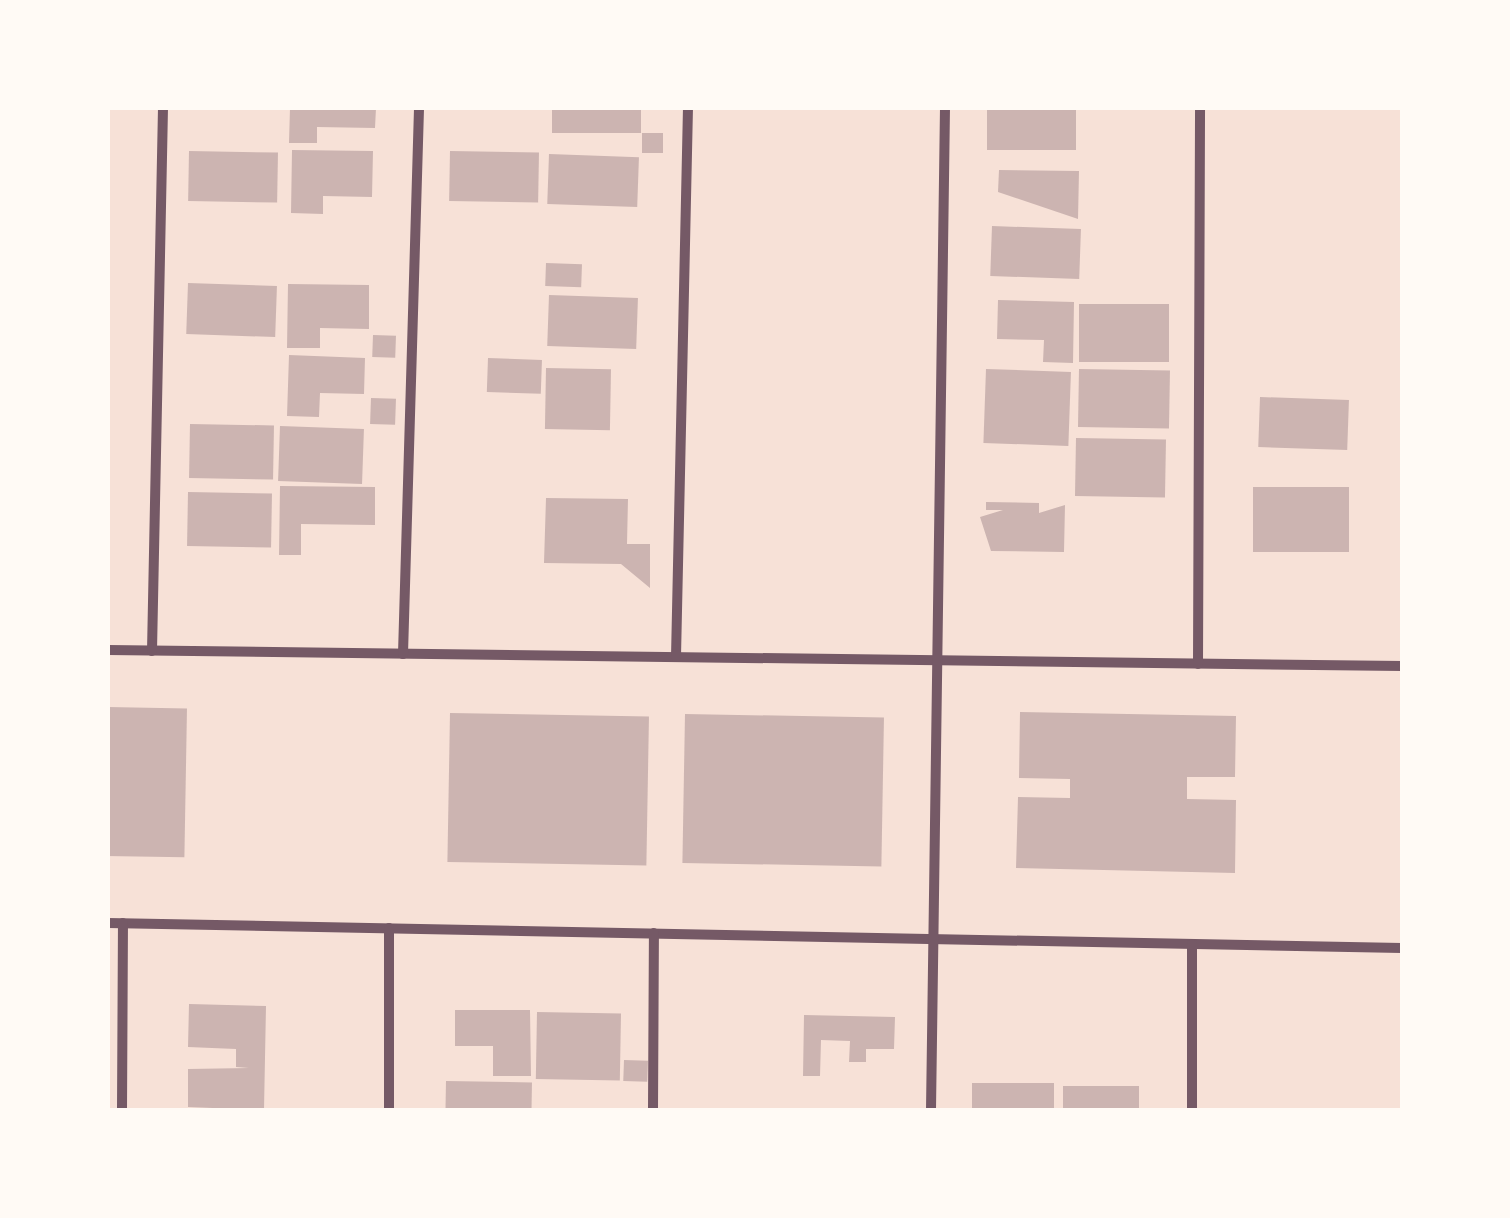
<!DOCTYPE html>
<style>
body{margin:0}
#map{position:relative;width:1510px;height:1218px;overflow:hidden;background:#f7e1d7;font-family:"Exo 2",sans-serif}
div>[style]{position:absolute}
.building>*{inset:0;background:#ccb4b1;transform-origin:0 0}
.minor>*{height:10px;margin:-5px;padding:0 5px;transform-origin:5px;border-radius:5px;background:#755966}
span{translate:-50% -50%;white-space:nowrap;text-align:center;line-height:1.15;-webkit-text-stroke:8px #fffaf5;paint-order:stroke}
.frame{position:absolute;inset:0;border:110px solid #fffaf5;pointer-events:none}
</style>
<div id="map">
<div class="building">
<div style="clip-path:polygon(290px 108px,376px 108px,375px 128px,317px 127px,317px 143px,289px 143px)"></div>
<div style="left:552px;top:108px;width:89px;height:25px"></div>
<div style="left:987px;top:108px;width:89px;height:42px"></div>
<div style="left:642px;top:133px;width:21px;height:20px"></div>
<div style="clip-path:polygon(292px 150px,373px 151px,372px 197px,323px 196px,323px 214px,291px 213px)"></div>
<div style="left:189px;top:151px;width:89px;height:50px;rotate:1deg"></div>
<div style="left:450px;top:151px;width:89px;height:50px;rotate:1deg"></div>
<div style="left:549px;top:154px;width:90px;height:50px;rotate:2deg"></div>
<div style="clip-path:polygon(999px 170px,1079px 171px,1078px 219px,998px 192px)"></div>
<div style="left:992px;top:226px;width:89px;height:50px;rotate:2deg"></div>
<div style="left:546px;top:263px;width:36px;height:23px;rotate:2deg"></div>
<div style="left:188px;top:283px;width:89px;height:51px;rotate:2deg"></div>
<div style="clip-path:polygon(288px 284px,369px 285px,369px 329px,320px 328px,320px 348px,287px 348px)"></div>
<div style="left:549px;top:295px;width:89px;height:51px;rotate:2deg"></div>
<div style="clip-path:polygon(998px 300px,1074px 302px,1073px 363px,1043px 362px,1044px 340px,997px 339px)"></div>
<div style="left:1079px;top:304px;width:90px;height:58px"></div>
<div style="left:373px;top:335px;width:23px;height:22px;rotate:2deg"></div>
<div style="clip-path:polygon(289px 355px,365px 358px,364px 394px,320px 393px,319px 417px,287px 416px)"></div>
<div style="left:488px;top:358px;width:54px;height:34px;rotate:2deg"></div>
<div style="left:546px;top:368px;width:65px;height:61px;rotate:1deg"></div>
<div style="left:986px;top:369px;width:85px;height:74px;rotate:2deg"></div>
<div style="left:1079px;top:369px;width:91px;height:58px;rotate:1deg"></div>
<div style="left:1260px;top:397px;width:89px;height:50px;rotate:2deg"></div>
<div style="left:371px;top:398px;width:25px;height:26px;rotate:2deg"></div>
<div style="left:190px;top:424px;width:84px;height:54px;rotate:1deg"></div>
<div style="left:280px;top:426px;width:84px;height:55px;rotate:2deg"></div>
<div style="left:1076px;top:438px;width:90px;height:58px;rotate:1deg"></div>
<div style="clip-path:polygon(280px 486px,375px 487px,375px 525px,301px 524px,301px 555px,279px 555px)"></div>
<div style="left:1253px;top:487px;width:96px;height:65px"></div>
<div style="left:188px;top:492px;width:84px;height:54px;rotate:1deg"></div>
<div style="clip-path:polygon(546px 498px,628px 499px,627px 544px,650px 544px,650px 588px,621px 564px,544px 563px)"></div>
<div style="clip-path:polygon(986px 502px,1039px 503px,1039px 513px,1065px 505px,1064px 552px,991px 551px,980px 517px,1003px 510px,986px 510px)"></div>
<div style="left:108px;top:707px;width:79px;height:149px;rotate:1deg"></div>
<div style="clip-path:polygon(1020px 712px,1236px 716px,1235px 777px,1187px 777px,1187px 799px,1236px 800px,1235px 873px,1016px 868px,1018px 797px,1070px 798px,1070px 779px,1019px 778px)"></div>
<div style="left:450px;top:713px;width:199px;height:149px;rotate:1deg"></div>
<div style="left:685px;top:714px;width:199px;height:149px;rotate:1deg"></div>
<div style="clip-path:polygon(189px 1004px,266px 1006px,264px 1110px,188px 1107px,188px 1069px,249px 1068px,236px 1067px,236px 1049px,188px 1047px)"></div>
<div style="clip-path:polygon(455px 1010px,530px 1010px,531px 1076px,493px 1076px,493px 1046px,455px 1046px)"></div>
<div style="left:537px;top:1012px;width:84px;height:67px;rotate:1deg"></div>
<div style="clip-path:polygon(804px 1015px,895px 1017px,894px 1049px,866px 1049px,866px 1062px,849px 1062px,850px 1041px,821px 1040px,820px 1076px,803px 1076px)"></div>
<div style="left:624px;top:1060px;width:24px;height:21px;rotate:2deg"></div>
<div style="left:446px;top:1081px;width:86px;height:29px;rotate:1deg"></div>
<div style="left:972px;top:1083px;width:82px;height:27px"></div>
<div style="left:1139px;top:1086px;width:24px;height:76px;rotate:90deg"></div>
</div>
<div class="minor">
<div style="left:108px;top:650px;width:1294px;rotate:0.71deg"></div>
<div style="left:152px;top:651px;width:543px;rotate:-88.84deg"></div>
<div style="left:403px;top:654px;width:546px;rotate:-88.32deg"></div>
<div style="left:676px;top:657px;width:549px;rotate:-88.75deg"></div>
<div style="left:1198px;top:664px;width:556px;rotate:-89.79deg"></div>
<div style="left:108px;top:923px;width:1294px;rotate:1.11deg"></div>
<div style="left:389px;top:928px;width:182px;rotate:90deg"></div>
<div style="left:1192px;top:944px;width:166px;rotate:90deg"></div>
<div style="left:122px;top:1110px;width:187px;rotate:-89.7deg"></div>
<div style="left:653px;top:1110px;width:177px;rotate:-89.7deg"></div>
<div style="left:931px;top:1110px;width:1002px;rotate:-89.2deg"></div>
</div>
<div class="frame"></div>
</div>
